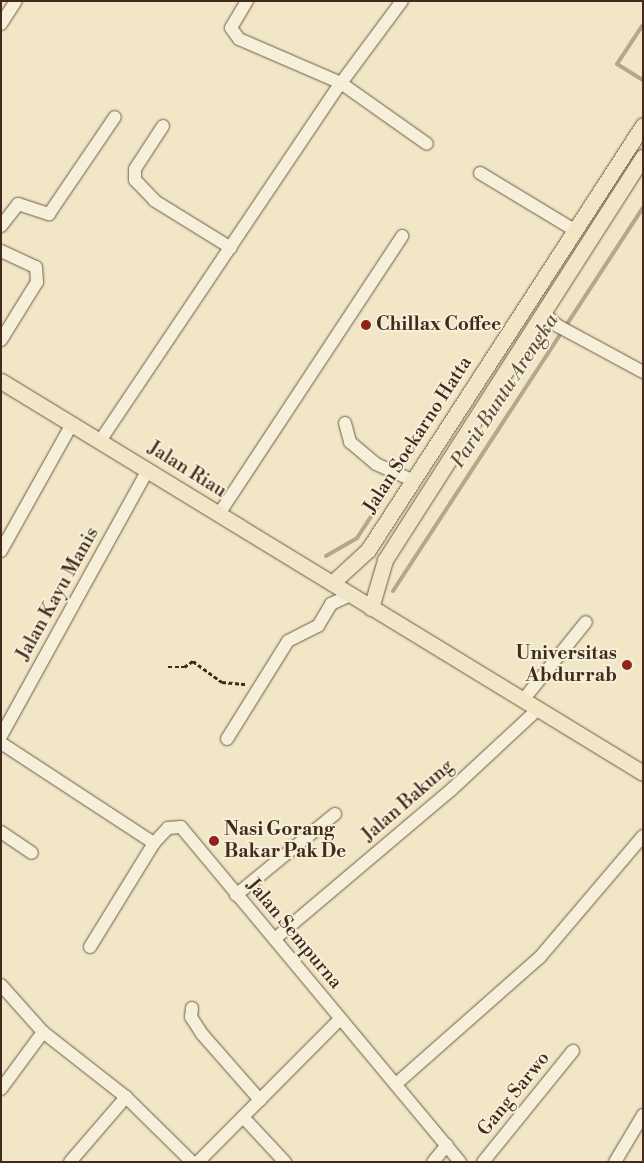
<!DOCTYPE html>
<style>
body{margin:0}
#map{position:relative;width:644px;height:1163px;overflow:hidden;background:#f1e6c5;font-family:"Libre Bodoni",serif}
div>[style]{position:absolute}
.stream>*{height:4px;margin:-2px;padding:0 2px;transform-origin:2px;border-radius:2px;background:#b6a68c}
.path>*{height:2.5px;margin-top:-1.25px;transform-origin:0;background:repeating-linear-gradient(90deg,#422b1c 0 4px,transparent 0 6.5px)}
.roads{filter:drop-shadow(0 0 1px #6e5a46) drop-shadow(0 0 1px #6e5a46)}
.minor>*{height:12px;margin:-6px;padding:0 6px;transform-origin:6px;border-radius:6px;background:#f6efd9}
.major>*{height:15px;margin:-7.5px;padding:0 7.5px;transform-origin:7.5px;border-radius:7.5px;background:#f1e6c5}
.dots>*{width:14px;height:14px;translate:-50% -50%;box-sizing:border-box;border:2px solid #f6efd9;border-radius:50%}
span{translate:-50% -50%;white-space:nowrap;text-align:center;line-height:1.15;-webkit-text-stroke:4px #f6efd9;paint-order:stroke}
.poi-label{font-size:19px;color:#422b1c;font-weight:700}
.left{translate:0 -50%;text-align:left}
.right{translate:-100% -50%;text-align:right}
.street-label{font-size:19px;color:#422b1c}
.water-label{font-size:20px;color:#65503e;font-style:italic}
.frame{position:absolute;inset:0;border:2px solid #422b1c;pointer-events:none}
</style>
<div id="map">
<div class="stream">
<div style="left:642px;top:26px;width:45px;rotate:123.3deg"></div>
<div style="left:617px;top:64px;width:31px;rotate:32deg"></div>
<div style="left:326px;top:556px;width:36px;rotate:-30deg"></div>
<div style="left:357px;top:538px;width:66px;rotate:-56.8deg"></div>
<div style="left:393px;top:591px;width:457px;rotate:-56.9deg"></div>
</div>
<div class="path">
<div style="left:168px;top:667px;width:16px"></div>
<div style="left:184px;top:667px;width:11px;rotate:-34deg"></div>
<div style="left:193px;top:661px;width:36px;rotate:36deg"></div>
<div style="left:222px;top:682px;width:25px;rotate:5deg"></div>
</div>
<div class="roads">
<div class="minor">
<div style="left:247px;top:1px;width:31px;rotate:121deg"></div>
<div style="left:231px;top:28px;width:14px;rotate:54deg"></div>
<div style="left:239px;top:39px;width:111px;rotate:23.3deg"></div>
<div style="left:341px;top:83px;width:105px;rotate:35.3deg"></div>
<div style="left:1px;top:24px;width:27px;rotate:-57deg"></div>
<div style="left:163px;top:126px;width:51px;rotate:123.1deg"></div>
<div style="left:135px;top:169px;width:11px;rotate:90deg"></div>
<div style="left:135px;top:180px;width:29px;rotate:46deg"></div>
<div style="left:155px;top:201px;width:89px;rotate:31.7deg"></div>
<div style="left:480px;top:173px;width:110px;rotate:31.2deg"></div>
<div style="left:1px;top:226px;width:28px;rotate:-52deg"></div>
<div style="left:18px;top:204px;width:33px;rotate:18deg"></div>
<div style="left:49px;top:214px;width:117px;rotate:-55.8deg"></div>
<div style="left:1px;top:251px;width:38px;rotate:25deg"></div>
<div style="left:36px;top:267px;width:15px;rotate:86deg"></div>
<div style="left:37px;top:282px;width:68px;rotate:121.8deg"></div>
<div style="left:545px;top:314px;width:18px;rotate:43deg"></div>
<div style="left:558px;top:326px;width:97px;rotate:28.4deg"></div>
<div style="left:345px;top:423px;width:20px;rotate:75deg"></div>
<div style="left:350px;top:442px;width:34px;rotate:40deg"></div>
<div style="left:376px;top:464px;width:39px;rotate:24deg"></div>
<div style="left:100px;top:441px;width:432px;rotate:-56.1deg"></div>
<div style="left:341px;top:83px;width:102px;rotate:-53.4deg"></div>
<div style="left:219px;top:514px;width:333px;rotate:-56.6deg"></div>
<div style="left:1px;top:551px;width:145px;rotate:-60.8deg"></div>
<div style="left:523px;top:700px;width:100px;rotate:-51.1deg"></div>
<div style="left:1px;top:736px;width:304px;rotate:-61.1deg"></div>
<div style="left:227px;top:739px;width:115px;rotate:-58.1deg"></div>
<div style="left:288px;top:641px;width:34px;rotate:-27deg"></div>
<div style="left:318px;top:626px;width:26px;rotate:-59deg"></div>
<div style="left:331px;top:604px;width:21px;rotate:-25deg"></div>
<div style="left:1px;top:743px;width:183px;rotate:33.2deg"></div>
<div style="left:154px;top:843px;width:21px;rotate:-47deg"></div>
<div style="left:168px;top:828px;width:13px;rotate:-4deg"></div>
<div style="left:181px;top:827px;width:436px;rotate:50.2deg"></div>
<div style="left:1px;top:832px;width:37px;rotate:34deg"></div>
<div style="left:236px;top:895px;width:128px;rotate:-39.3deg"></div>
<div style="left:277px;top:937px;width:229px;rotate:-40.2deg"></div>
<div style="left:452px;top:789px;width:117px;rotate:-42.9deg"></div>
<div style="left:90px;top:947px;width:122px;rotate:-58.4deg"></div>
<div style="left:1px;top:985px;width:63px;rotate:48.2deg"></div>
<div style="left:43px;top:1032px;width:105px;rotate:38.1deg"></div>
<div style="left:126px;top:1097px;width:93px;rotate:44.6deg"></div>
<div style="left:192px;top:1008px;width:9px;rotate:96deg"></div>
<div style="left:191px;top:1017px;width:20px;rotate:57deg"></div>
<div style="left:202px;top:1034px;width:88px;rotate:48.7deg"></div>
<div style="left:396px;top:1084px;width:192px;rotate:-41.4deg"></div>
<div style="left:540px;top:957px;width:159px;rotate:-49.6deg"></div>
<div style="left:1px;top:1089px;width:71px;rotate:-53.6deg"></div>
<div style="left:243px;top:1117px;width:62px;rotate:47deg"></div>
<div style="left:70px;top:1162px;width:86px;rotate:-49.3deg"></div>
<div style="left:198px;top:1162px;width:202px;rotate:-45.2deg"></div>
<div style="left:433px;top:1162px;width:22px;rotate:-51deg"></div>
<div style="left:483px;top:1162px;width:143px;rotate:-51deg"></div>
<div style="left:615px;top:1162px;width:55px;rotate:-59.2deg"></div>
</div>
<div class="major">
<div style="left:1px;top:381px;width:752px;rotate:31.41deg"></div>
<div style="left:332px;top:583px;width:49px;rotate:-42.5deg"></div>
<div style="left:368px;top:550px;width:506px;rotate:-57.09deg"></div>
<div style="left:371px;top:608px;width:50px;rotate:-73.7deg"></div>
<div style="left:385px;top:560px;width:479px;rotate:-57.4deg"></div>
</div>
</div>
<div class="dots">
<div style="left:366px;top:325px;background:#8f2418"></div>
<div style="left:627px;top:665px;background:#8f2418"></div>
<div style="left:214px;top:841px;background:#8f2418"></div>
</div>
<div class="poi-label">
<span class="left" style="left:376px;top:325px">Chillax Coffee</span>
<span class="right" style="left:617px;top:665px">Universitas<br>Abdurrab</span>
<span class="left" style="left:224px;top:841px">Nasi Gorang<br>Bakar Pak De</span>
</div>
<div class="street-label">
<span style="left:418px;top:435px;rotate:-57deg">Jalan Soekarno Hatta</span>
<span style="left:187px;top:470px;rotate:32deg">Jalan Riau</span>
<span style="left:58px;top:594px;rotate:-61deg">Jalan Kayu Manis</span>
<span style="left:408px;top:801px;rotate:-41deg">Jalan Bakung</span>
<span style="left:294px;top:934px;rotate:50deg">Jalan Sempurna</span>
<span style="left:514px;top:1094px;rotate:-51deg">Gang Sarwo</span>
</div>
<div class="water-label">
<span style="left:505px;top:391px;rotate:-57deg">Parit Buntu Arengka</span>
</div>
<div class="frame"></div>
</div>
